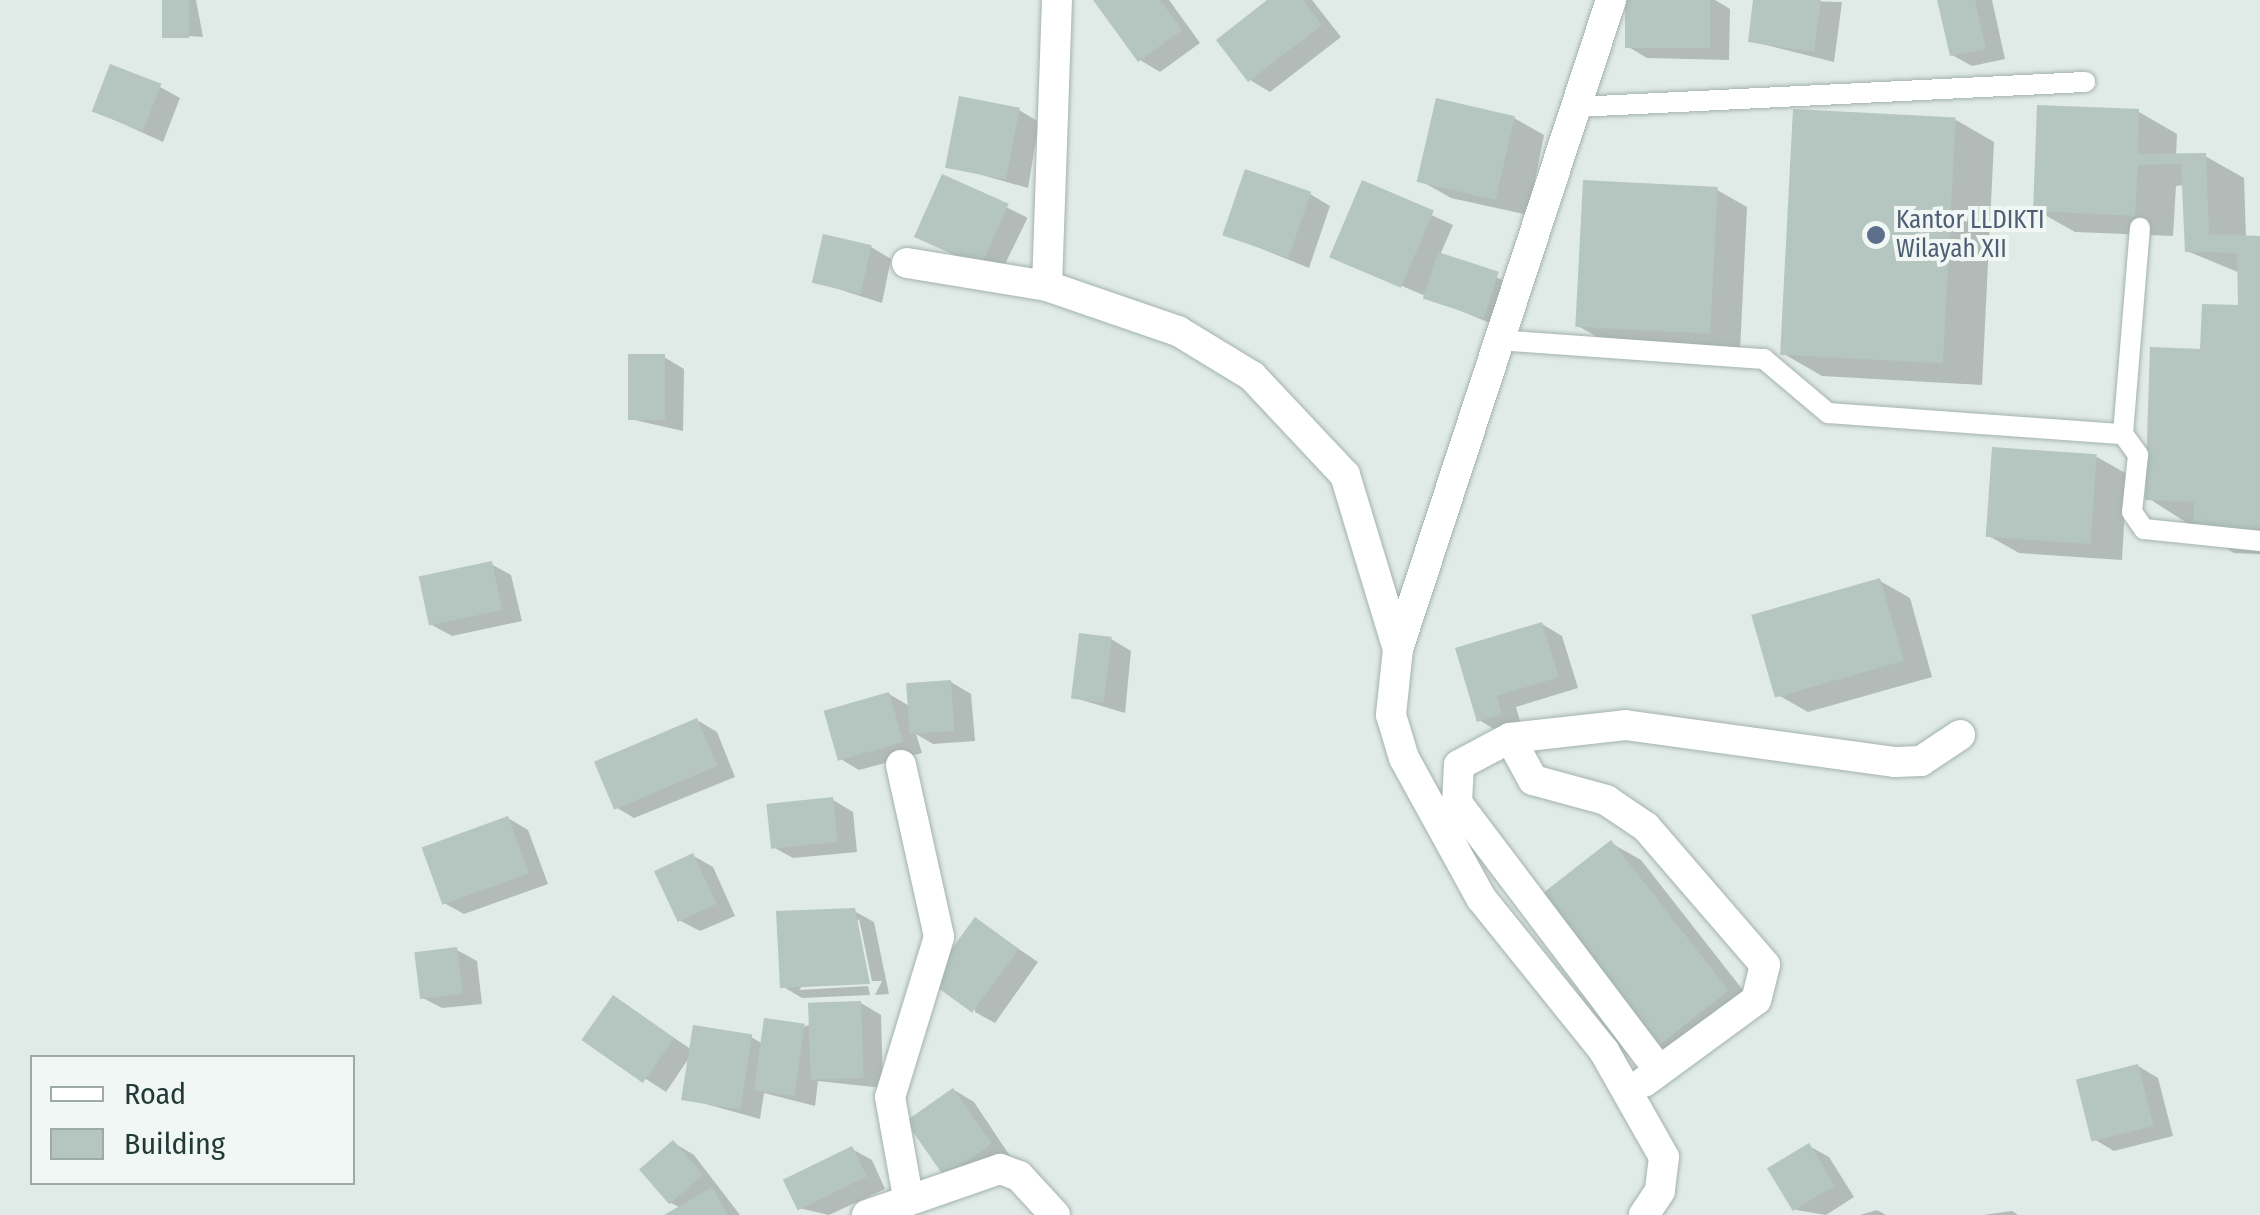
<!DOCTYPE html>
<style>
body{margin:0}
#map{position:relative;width:2260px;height:1215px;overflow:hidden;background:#e0eae6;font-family:"Fira Sans Condensed",sans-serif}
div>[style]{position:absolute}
.shadow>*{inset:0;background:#0003;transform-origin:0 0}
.building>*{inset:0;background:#b5c5bf;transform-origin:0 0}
.roads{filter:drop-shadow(0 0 2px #a3b2ad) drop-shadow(0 0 2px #a3b2ad)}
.service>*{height:20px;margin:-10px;padding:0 10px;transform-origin:10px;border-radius:10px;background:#fff}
.minor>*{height:30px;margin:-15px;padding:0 15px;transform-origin:15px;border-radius:15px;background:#fff}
.dots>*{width:28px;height:28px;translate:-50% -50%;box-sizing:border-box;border:5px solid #f0f7f4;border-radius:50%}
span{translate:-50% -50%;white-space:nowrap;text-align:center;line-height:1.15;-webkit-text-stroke:8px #f0f7f4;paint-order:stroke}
.service-label{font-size:25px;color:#4e5e75}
.left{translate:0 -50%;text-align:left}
.legend{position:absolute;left:30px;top:1055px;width:325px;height:130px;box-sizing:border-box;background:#f0f7f4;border:2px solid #9daba8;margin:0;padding:12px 18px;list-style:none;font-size:30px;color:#213a35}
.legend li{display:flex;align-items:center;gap:20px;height:50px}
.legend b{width:50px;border:2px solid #9daba8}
</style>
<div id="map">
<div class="shadow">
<div style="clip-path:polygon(165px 0,196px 0,203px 37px,172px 35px)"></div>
<div style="clip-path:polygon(1096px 0,1169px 0,1200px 43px,1160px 72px,1140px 60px)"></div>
<div style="clip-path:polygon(1271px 0,1312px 0,1341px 37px,1270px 92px,1250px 80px)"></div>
<div style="clip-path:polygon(1627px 0,1715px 0,1730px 9px,1729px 60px,1647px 58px,1627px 46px)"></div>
<div style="clip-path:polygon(1756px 0,1842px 2px,1834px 62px,1750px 41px)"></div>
<div style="clip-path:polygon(1940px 0,1992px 0,2005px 59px,1972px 66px,1952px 55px)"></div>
<div style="clip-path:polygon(160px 87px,180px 98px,163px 142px,95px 111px)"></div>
<div style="clip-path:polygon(1019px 110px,1039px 122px,1028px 188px,950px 166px)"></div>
<div style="clip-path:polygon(2139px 112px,2177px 134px,2176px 156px,2205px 156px,2244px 178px,2246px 238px,2260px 238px,2260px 554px,2234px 553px,2148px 498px,2203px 351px,2240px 308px,2240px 273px,2187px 251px,2185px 185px,2176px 186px,2173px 236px,2075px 232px,2036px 210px)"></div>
<div style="clip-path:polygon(1514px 118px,1544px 135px,1528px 215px,1451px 198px,1421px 181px)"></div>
<div style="clip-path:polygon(1956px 120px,1994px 142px,1982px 385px,1822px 376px,1784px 354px)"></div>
<div style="left:944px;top:177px;width:93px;height:65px;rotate:26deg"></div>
<div style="clip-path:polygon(1364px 184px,1453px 225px,1440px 255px,1518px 286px,1504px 329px,1333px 257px)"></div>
<div style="clip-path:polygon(1717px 190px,1747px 207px,1740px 351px,1608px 343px,1578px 326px)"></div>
<div style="clip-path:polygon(1310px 194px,1330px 206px,1309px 268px,1225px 234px)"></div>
<div style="clip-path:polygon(871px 247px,891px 259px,882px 303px,816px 282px)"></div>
<div style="clip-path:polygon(664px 357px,684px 369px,683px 431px,630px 419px)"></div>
<div style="clip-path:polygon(2097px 457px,2127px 474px,2122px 560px,2019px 553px,1989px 536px)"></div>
<div style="clip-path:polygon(491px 564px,511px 575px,522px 621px,452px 636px,432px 625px)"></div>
<div style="clip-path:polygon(1880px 581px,1910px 598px,1932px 677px,1808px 712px,1778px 695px)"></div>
<div style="clip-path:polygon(1542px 624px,1562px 636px,1578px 688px,1516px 707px,1521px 725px,1499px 732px,1479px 720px)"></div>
<div style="clip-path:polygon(1111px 639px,1131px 651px,1125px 713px,1075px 698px)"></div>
<div style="clip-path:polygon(951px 682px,971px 694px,975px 741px,933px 744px,916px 734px,922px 753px,859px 770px,839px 758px,889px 694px,911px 707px)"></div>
<div style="clip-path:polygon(697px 720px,717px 732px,735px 777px,634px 818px,614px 806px)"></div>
<div style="clip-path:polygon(833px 800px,853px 812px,857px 852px,793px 858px,773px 847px)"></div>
<div style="clip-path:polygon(508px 818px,528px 830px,548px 884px,464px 914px,444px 903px)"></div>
<div style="clip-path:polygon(1611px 843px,1641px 860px,1757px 1008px,1683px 1066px,1653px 1049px)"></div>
<div style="clip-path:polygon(692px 855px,713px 867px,735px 916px,700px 931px,679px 920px)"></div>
<div style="clip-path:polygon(854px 911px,874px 922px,889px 994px,875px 995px,882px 981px,872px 981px,859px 919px,799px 990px,868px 986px,870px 995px,802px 998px,782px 986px)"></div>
<div style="clip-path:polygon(975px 920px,1038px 962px,995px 1023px,975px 1012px)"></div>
<div style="clip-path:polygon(457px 950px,477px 961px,482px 1004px,442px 1008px,421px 997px)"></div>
<div style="clip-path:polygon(861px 1003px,881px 1015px,883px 1088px,818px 1081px,815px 1106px,764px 1093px,760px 1119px,684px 1098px,691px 1055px,666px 1092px,586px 1040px,633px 1010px,692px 1050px,751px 1037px,763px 1044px)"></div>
<div style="clip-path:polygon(2138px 1066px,2158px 1078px,2173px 1136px,2114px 1151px,2094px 1139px)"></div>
<div style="clip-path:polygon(954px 1090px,974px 1102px,1010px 1156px,965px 1187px,945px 1176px)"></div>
<div style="clip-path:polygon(674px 1143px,694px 1155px,740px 1215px,669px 1215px,681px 1208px,669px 1202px)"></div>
<div style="clip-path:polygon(1809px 1146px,1829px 1157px,1854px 1197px,1826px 1215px,1796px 1210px)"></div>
<div style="clip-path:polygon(852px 1149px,872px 1160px,885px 1189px,829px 1215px,799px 1208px)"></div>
<div style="clip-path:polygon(1877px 1210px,1886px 1215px,1860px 1215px)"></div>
<div style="clip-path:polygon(2012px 1211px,2018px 1215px,1983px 1215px)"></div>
</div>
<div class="building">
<div style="left:162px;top:0;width:27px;height:38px"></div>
<div style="clip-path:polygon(1093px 0,1160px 0,1182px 30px,1138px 62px)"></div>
<div style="clip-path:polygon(1267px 0,1303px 0,1322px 25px,1248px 82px,1216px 40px)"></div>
<div style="left:1625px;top:0;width:85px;height:48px"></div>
<div style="clip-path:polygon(1753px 0,1821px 0,1814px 52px,1748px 42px)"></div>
<div style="clip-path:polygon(1937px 0,1975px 0,1986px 49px,1950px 56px)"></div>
<div style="left:110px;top:64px;width:55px;height:51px;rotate:21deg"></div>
<div style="left:959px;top:96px;width:62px;height:73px;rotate:11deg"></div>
<div style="left:1436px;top:98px;width:81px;height:86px;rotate:13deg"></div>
<div style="clip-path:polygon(2037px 105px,2139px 109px,2138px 154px,2206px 153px,2209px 234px,2260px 236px,2260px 535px,2193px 532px,2194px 502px,2145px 500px,2150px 347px,2200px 349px,2202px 304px,2238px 305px,2237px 253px,2185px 252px,2181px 164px,2138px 165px,2135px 216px,2033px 211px)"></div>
<div style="left:1793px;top:109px;width:163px;height:246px;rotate:3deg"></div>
<div style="left:1245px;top:169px;width:70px;height:70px;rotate:19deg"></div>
<div style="left:942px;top:174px;width:73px;height:69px;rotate:24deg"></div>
<div style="left:1362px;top:180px;width:78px;height:84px;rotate:23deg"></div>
<div style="left:1583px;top:180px;width:135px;height:147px;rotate:3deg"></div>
<div style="left:823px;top:234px;width:50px;height:50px;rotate:13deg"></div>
<div style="left:1438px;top:252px;width:64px;height:49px;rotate:18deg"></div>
<div style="left:628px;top:354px;width:37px;height:66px"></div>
<div style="left:1992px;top:447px;width:105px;height:90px;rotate:4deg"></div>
<div style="left:492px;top:561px;width:50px;height:75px;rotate:78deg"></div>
<div style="left:1880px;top:578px;width:86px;height:134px;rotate:74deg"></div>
<div style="clip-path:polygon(1542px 622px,1559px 677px,1497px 696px,1502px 714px,1477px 722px,1455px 648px)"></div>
<div style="left:1079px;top:633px;width:33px;height:66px;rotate:7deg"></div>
<div style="left:951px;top:680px;width:51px;height:45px;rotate:86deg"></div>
<div style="left:889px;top:692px;width:52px;height:68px;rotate:74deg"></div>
<div style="left:697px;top:718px;width:52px;height:112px;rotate:67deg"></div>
<div style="left:833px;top:797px;width:45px;height:67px;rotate:84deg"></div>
<div style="left:508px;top:816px;width:61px;height:92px;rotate:70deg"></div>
<div style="left:1611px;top:840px;width:191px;height:98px;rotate:52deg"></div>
<div style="left:693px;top:853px;width:56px;height:43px;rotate:65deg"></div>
<div style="clip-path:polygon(855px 908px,870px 984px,780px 988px,776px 911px)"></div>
<div style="left:975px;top:917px;width:54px;height:79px;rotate:36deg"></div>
<div style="left:457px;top:947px;width:47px;height:43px;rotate:83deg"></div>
<div style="left:613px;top:995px;width:75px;height:55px;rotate:35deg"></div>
<div style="left:861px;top:1001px;width:77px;height:53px;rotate:88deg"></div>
<div style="left:764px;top:1018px;width:41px;height:73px;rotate:8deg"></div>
<div style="left:693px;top:1025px;width:60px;height:76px;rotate:9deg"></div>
<div style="left:2138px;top:1064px;width:64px;height:64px;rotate:76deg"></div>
<div style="left:953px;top:1088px;width:68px;height:58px;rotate:55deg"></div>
<div style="left:673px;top:1140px;width:46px;height:45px;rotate:49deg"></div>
<div style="left:1809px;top:1143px;width:50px;height:49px;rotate:59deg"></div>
<div style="left:852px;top:1146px;width:34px;height:77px;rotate:64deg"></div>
<div style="clip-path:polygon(712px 1187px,728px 1215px,664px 1215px)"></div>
</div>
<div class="roads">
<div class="service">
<div style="left:1577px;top:107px;width:509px;rotate:-2.82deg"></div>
<div style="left:1497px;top:340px;width:268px;rotate:4.1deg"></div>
<div style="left:1764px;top:359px;width:84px;rotate:40.2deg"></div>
<div style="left:1828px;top:413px;width:296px;rotate:4.1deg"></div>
<div style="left:2123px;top:434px;width:26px;rotate:54deg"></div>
<div style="left:2138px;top:455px;width:57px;rotate:96deg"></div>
<div style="left:2132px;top:512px;width:21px;rotate:55deg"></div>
<div style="left:2144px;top:529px;width:117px;rotate:5.9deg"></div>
<div style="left:2123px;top:434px;width:207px;rotate:-85.3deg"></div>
</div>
<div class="minor">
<div style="left:1611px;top:0;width:683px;rotate:108.17deg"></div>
<div style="left:1398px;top:649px;width:66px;rotate:96.1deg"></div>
<div style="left:1391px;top:715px;width:45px;rotate:73.2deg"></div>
<div style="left:1404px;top:758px;width:160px;rotate:61.2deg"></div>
<div style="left:1481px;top:898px;width:196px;rotate:51.2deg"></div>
<div style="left:1604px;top:1051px;width:122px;rotate:60.5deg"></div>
<div style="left:1664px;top:1157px;width:34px;rotate:97deg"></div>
<div style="left:1660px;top:1191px;width:29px;rotate:124deg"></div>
<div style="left:907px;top:263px;width:142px;rotate:9.3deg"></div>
<div style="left:1047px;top:286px;width:139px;rotate:19deg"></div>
<div style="left:1178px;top:331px;width:87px;rotate:31.3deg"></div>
<div style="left:1252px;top:376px;width:136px;rotate:46.8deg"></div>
<div style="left:1345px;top:475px;width:182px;rotate:73.1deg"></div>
<div style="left:1047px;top:286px;width:286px;rotate:-88deg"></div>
<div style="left:1510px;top:738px;width:48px;rotate:61.3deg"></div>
<div style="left:1533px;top:780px;width:76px;rotate:15.3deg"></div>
<div style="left:1606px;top:800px;width:48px;rotate:34deg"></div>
<div style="left:1646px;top:827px;width:182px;rotate:49.2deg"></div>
<div style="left:1765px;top:965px;width:36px;rotate:104deg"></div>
<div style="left:1756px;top:1000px;width:139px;rotate:143.8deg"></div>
<div style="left:901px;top:765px;width:176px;rotate:77.5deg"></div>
<div style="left:939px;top:937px;width:167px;rotate:107deg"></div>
<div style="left:890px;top:1097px;width:102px;rotate:79.8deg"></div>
<div style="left:1659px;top:1070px;width:335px;rotate:-127.1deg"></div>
<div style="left:1457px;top:803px;width:38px;rotate:-87deg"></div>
<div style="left:1459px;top:765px;width:58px;rotate:-27.9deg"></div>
<div style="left:1510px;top:738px;width:116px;rotate:-6.4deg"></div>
<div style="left:1625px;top:725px;width:273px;rotate:7.8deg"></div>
<div style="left:1895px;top:762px;width:26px;rotate:-2deg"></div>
<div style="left:1921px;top:761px;width:47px;rotate:-33.7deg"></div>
<div style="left:867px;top:1215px;width:141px;rotate:-19.1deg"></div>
<div style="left:1000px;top:1169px;width:20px;rotate:20deg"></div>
<div style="left:1019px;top:1176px;width:53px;rotate:47.3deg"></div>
</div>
</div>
<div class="dots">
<div style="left:1876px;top:235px;background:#5c6f8a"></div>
</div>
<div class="service-label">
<span class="left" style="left:1896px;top:235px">Kantor LLDIKTI<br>Wilayah XII</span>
</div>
<ul class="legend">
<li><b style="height:12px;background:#fff"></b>Road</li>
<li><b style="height:28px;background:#b5c5bf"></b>Building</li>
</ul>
</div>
